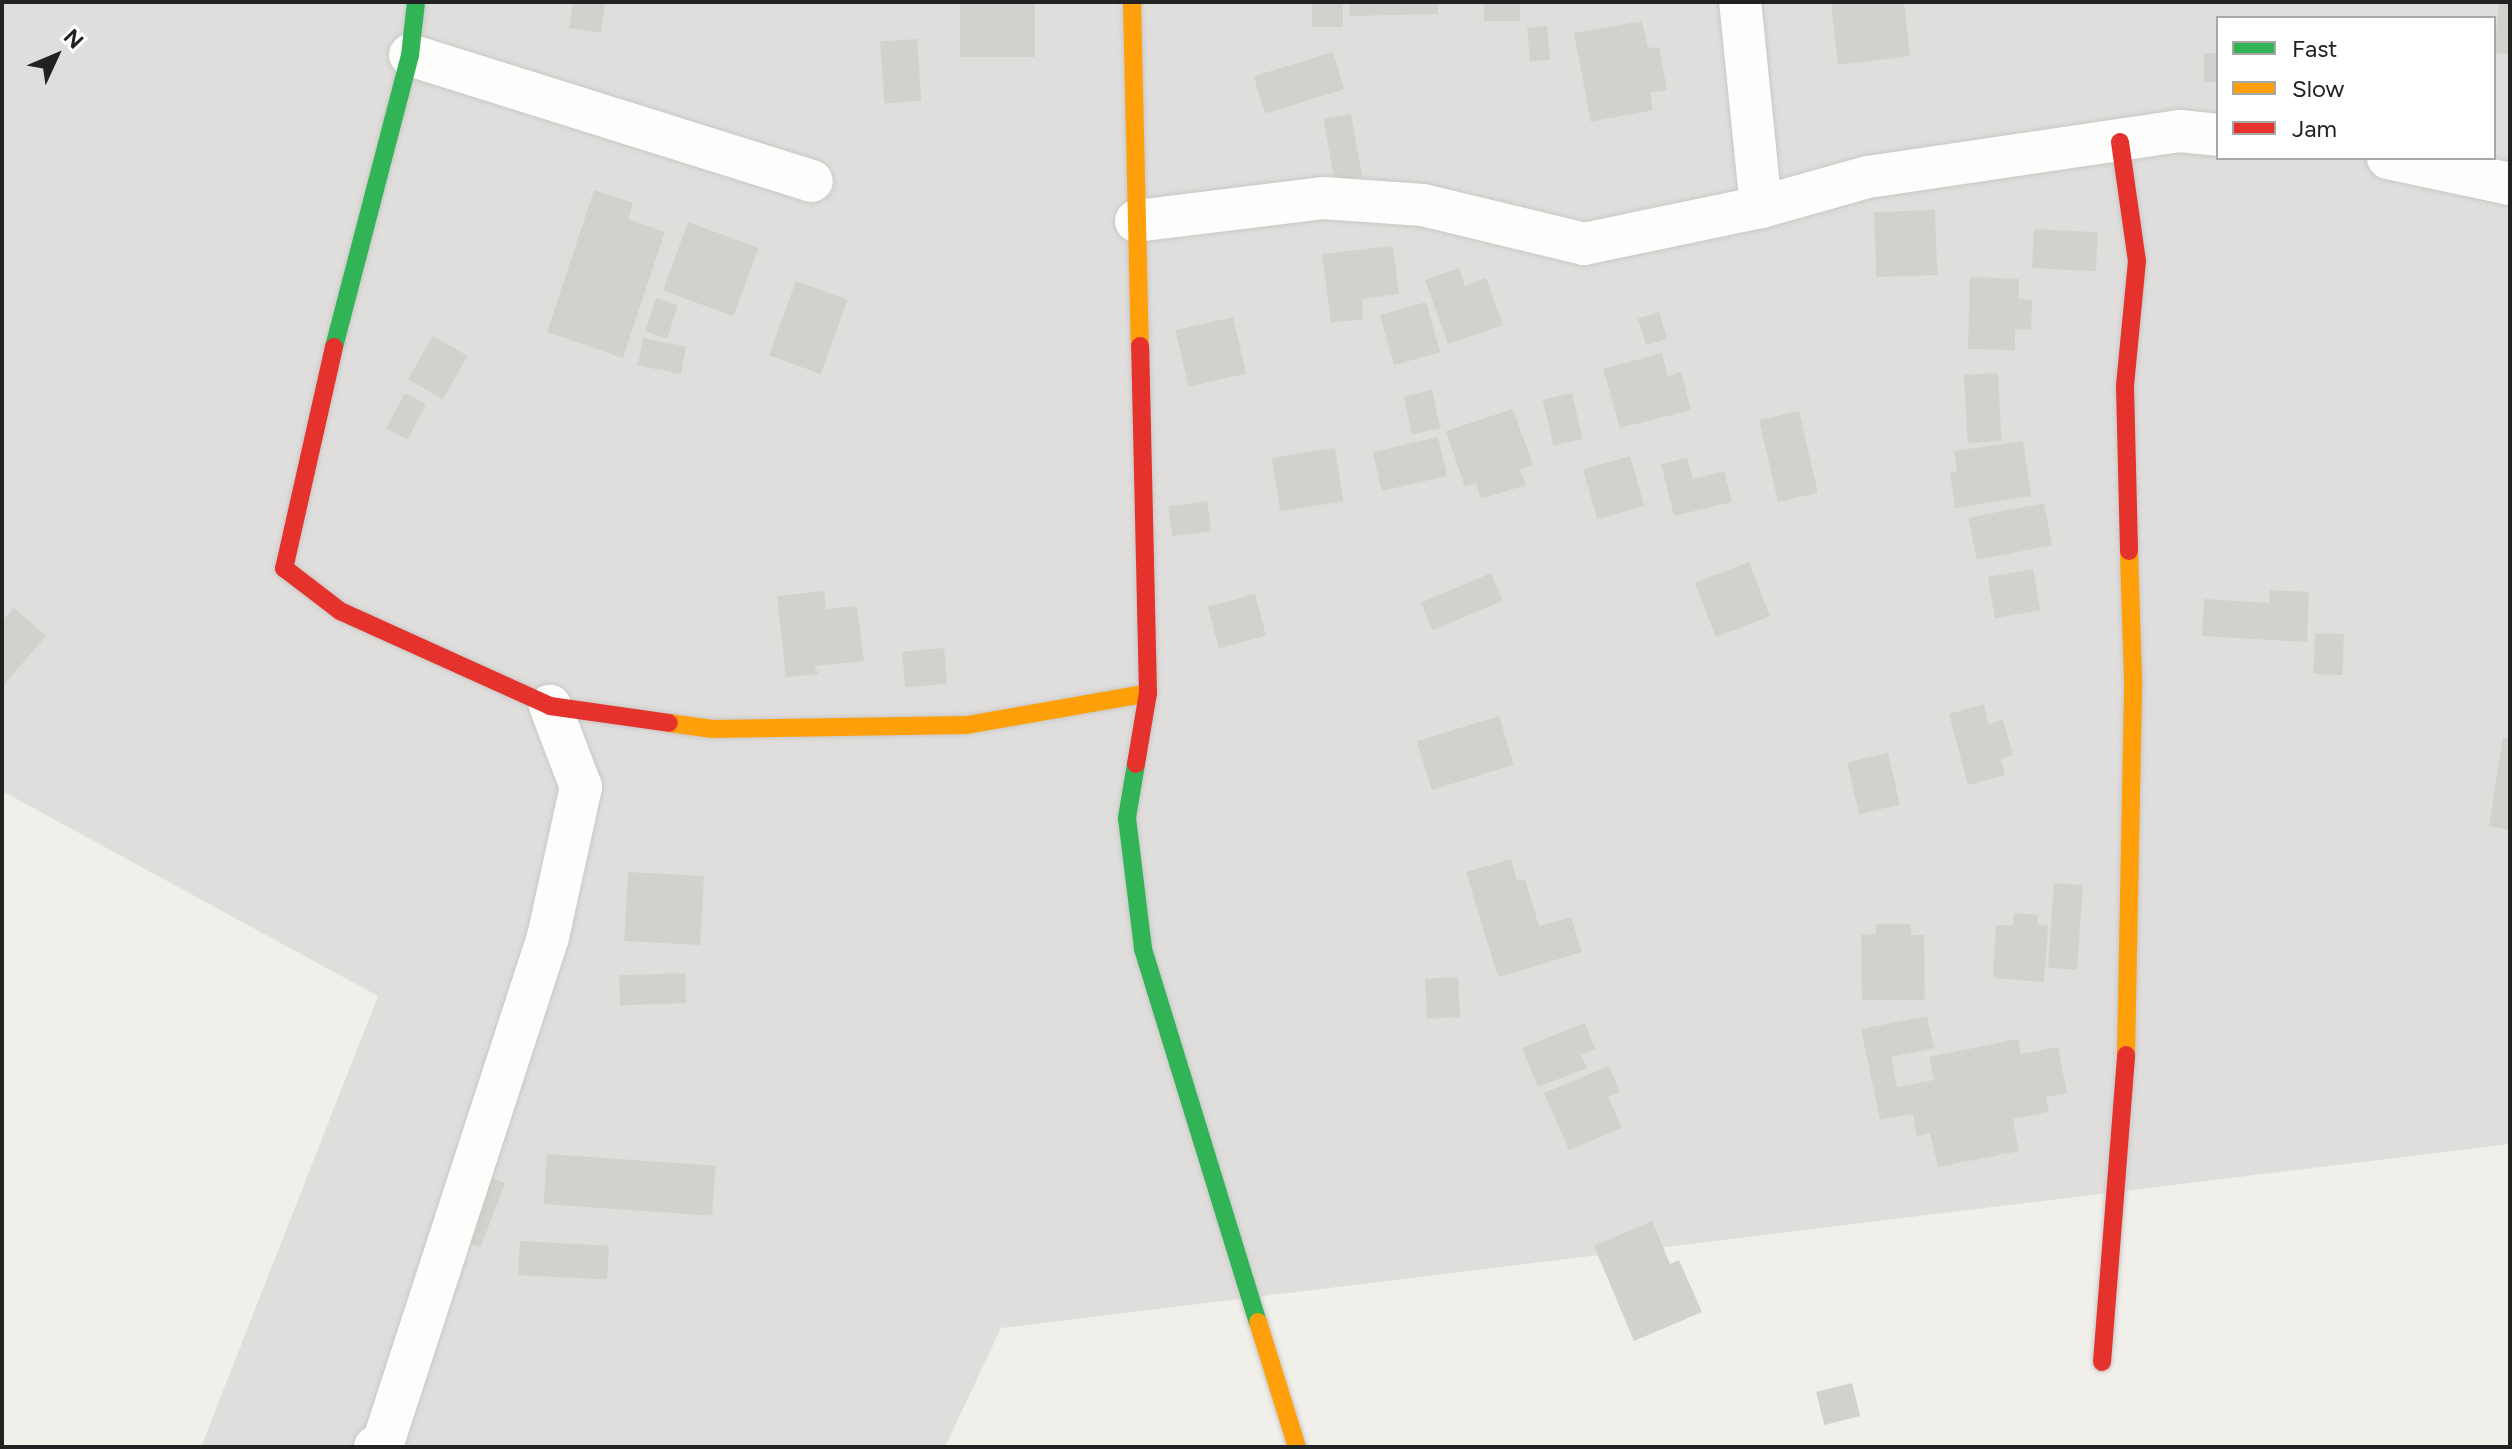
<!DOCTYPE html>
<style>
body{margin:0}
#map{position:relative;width:2512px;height:1449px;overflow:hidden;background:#f0efea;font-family:Figtree,sans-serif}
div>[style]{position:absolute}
.residential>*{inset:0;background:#dfdedc}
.building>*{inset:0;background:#d2d1cd;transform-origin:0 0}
.roads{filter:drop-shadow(0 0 2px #c9c8c6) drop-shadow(0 0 2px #c9c8c6)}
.street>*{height:42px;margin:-21px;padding:0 21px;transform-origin:21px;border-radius:21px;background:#fdfdfc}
.fast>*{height:18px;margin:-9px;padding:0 9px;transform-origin:9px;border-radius:9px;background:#30b455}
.slow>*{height:18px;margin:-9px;padding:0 9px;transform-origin:9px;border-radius:9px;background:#ff9f0a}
.jam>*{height:18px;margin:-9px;padding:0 9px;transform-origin:9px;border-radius:9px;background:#e5322d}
span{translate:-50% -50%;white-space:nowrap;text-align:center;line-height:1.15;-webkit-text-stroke:8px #fff;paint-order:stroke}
.frame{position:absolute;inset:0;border:4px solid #222;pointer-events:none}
.legend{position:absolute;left:2216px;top:16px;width:280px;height:144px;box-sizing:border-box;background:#fff;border:2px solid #a7a7a7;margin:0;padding:10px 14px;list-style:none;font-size:24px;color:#222}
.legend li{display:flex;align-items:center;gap:16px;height:40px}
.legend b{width:40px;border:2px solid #a7a7a7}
.north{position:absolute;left:16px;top:16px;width:80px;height:80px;-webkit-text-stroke:6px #fff;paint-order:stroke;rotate:46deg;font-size:22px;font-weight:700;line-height:32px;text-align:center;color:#222}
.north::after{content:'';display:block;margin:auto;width:28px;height:36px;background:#222;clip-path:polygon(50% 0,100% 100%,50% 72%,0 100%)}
</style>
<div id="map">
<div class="residential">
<div style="clip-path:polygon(evenodd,2px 2px,2510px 2px,2510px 1144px,1001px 1328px,945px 1447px,201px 1447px,378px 996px,2px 791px,2px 2px,2218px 18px,2494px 18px,2494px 158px,2218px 158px,2218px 18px)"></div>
</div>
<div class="building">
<div style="clip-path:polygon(573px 2px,605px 2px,601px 33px,569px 28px)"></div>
<div style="left:960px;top:2px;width:75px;height:55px"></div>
<div style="left:1312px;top:2px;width:31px;height:25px"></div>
<div style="clip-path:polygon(1349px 2px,1438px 2px,1438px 14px,1350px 16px)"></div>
<div style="clip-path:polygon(1831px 2px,1904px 2px,1910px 56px,1838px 65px)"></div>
<div style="clip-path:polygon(2499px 2px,2510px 2px,2510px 55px,2494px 52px)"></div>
<div style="left:1520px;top:3px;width:18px;height:36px;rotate:90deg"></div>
<div style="clip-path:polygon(1642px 21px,1648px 48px,1659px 47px,1667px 90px,1650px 93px,1653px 110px,1591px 122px,1574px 33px)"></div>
<div style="left:1547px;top:26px;width:34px;height:20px;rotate:85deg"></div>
<div style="left:917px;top:39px;width:62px;height:37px;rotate:86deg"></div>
<div style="left:1333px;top:52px;width:39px;height:83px;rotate:73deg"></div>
<div style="left:2204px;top:53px;width:14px;height:29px"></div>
<div style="left:1351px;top:114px;width:64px;height:28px;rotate:80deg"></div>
<div style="clip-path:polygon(594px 190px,633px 203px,628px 219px,665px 232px,623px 358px,547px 332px)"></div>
<div style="left:1935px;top:210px;width:65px;height:61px;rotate:88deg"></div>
<div style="left:688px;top:222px;width:75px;height:73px;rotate:20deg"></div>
<div style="left:2034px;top:229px;width:64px;height:39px;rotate:3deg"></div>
<div style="clip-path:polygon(1393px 246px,1399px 294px,1362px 299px,1363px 319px,1331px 323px,1322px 254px)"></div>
<div style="clip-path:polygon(1459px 268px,1465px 286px,1486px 278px,1503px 325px,1448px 344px,1425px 280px)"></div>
<div style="clip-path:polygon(1970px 277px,2019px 279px,2019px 299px,2032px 300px,2031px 330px,2015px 329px,2015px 350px,1968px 349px)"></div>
<div style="left:796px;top:281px;width:55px;height:79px;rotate:20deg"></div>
<div style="left:656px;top:298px;width:23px;height:35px;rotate:18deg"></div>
<div style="left:1426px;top:302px;width:52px;height:48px;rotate:74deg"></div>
<div style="left:1659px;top:312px;width:28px;height:22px;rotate:73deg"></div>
<div style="left:1233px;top:317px;width:58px;height:59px;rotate:77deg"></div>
<div style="left:433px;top:336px;width:40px;height:50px;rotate:30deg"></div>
<div style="left:643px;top:338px;width:44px;height:28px;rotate:11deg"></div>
<div style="clip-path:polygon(1662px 353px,1668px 376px,1681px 372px,1691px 410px,1620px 428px,1603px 369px)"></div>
<div style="left:1998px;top:373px;width:68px;height:34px;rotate:87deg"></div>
<div style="left:1432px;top:390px;width:39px;height:29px;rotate:78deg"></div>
<div style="left:405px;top:393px;width:24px;height:40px;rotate:28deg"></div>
<div style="left:1572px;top:393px;width:47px;height:30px;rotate:77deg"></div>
<div style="clip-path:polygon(1513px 409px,1533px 465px,1520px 469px,1526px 485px,1481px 499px,1476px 483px,1465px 487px,1446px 431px)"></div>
<div style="left:1799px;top:411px;width:84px;height:41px;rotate:77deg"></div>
<div style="left:1438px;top:437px;width:40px;height:67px;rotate:77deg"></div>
<div style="clip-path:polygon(2023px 441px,2031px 496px,1955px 508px,1950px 472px,1957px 471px,1954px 451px)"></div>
<div style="left:1335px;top:448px;width:54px;height:64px;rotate:81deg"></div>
<div style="left:1630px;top:456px;width:52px;height:49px;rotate:74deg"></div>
<div style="clip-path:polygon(1687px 458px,1693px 479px,1724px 471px,1732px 502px,1674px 516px,1661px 464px)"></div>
<div style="left:1207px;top:501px;width:30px;height:39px;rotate:82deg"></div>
<div style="left:2044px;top:503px;width:43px;height:77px;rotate:79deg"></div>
<div style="left:1749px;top:562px;width:58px;height:58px;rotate:69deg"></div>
<div style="left:2033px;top:569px;width:42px;height:46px;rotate:80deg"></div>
<div style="left:1491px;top:573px;width:30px;height:76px;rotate:67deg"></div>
<div style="clip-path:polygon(2270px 590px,2309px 592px,2307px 642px,2202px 636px,2204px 599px,2269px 603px)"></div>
<div style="clip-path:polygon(824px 591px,826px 609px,857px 606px,864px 661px,814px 666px,819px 674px,786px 677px,777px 596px)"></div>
<div style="left:1255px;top:594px;width:43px;height:49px;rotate:75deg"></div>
<div style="clip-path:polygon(14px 608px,46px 636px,2px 687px,2px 621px)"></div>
<div style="left:2315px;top:633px;width:29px;height:41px;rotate:2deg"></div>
<div style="left:944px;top:648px;width:36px;height:42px;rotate:85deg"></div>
<div style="clip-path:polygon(1984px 704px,1988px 724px,2003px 720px,2013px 755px,2001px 759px,2005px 775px,1968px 785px,1949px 714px)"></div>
<div style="left:1499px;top:716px;width:51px;height:86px;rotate:73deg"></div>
<div style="clip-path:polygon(2503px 737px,2510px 739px,2510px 830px,2489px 826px)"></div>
<div style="left:1888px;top:753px;width:53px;height:42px;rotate:77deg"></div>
<div style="clip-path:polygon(1511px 859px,1517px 881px,1525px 879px,1539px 926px,1571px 917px,1582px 952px,1498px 977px,1466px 872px)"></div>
<div style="left:628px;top:872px;width:76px;height:69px;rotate:3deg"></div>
<div style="left:2054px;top:883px;width:29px;height:85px;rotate:4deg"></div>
<div style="clip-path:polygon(2014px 913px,2038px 915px,2038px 925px,2048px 926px,2044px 982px,1993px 978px,1996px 925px,2013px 925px)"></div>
<div style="clip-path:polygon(1876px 924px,1911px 924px,1911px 935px,1924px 935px,1925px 1000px,1862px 1000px,1861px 935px,1876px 934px)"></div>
<div style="left:685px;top:973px;width:30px;height:66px;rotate:88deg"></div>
<div style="left:1458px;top:977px;width:40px;height:33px;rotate:87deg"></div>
<div style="clip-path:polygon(1927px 1016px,1934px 1048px,1891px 1057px,1897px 1087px,1934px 1080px,1929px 1057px,2018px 1039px,2021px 1054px,2058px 1047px,2067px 1093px,2046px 1097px,2049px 1112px,2013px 1119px,2019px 1151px,1938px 1167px,1930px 1133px,1917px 1136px,1913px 1114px,1880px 1120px,1861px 1029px)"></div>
<div style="clip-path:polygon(1585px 1023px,1595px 1049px,1581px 1055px,1587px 1068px,1538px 1087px,1522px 1048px)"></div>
<div style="clip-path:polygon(1609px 1066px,1620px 1092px,1608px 1097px,1622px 1128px,1569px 1150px,1544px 1093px)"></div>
<div style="left:547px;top:1154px;width:169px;height:50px;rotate:4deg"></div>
<div style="left:479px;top:1173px;width:28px;height:69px;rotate:21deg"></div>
<div style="clip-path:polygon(1652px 1221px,1670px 1264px,1679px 1260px,1702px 1312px,1634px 1341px,1594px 1246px)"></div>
<div style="left:520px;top:1241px;width:89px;height:34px;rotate:3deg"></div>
<div style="left:1852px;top:1383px;width:34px;height:37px;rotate:76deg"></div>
</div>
<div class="roads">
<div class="street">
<div style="left:410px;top:55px;width:421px;rotate:17.4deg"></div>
<div style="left:2388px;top:158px;width:125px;rotate:12deg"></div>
<div style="left:1761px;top:207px;width:111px;rotate:-15.7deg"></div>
<div style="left:1868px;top:177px;width:315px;rotate:-8.4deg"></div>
<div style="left:2180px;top:131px;width:38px;rotate:6deg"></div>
<div style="left:1136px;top:221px;width:188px;rotate:-7deg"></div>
<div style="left:1323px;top:198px;width:100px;rotate:4deg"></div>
<div style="left:1423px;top:205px;width:166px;rotate:13.6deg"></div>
<div style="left:1584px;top:244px;width:181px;rotate:-11.8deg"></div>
<div style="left:1761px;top:207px;width:206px;rotate:-95.8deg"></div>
<div style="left:375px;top:1447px;width:9px;rotate:-27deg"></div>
<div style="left:383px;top:1443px;width:532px;rotate:-71.94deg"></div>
<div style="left:548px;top:937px;width:154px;rotate:-77.6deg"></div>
<div style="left:581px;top:787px;width:87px;rotate:-110.9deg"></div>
</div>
<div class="fast">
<div style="left:334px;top:347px;width:302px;rotate:-75.4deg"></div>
<div style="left:410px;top:55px;width:53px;rotate:-83.5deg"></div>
<div style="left:1136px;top:764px;width:55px;rotate:99.5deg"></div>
<div style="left:1127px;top:818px;width:132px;rotate:83deg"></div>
<div style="left:1143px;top:949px;width:390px;rotate:72.9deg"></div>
</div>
<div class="slow">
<div style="left:1132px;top:2px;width:344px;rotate:88.7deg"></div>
<div style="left:669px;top:723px;width:44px;rotate:7.8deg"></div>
<div style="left:713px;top:729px;width:254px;rotate:-0.9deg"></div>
<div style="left:967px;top:725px;width:184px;rotate:-10deg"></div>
<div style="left:2126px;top:1055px;width:375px;rotate:-88.9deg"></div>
<div style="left:2133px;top:680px;width:129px;rotate:-91.8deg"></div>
<div style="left:1258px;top:1322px;width:131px;rotate:72.7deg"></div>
</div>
<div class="jam">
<div style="left:2120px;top:142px;width:120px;rotate:81.9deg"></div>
<div style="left:2137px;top:261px;width:126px;rotate:95.5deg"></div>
<div style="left:2125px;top:386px;width:165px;rotate:88.6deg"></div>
<div style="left:334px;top:347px;width:227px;rotate:102.7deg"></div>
<div style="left:284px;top:568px;width:71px;rotate:37.5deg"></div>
<div style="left:340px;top:611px;width:230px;rotate:24.3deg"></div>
<div style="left:550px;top:706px;width:120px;rotate:8.1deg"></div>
<div style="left:1136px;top:764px;width:72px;rotate:-80.4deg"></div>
<div style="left:1148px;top:693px;width:347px;rotate:-91.3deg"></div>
<div style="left:2102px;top:1362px;width:308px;rotate:-85.5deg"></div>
</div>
</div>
<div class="frame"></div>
<ul class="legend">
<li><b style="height:10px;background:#30b455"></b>Fast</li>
<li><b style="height:10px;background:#ff9f0a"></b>Slow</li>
<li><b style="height:10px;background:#e5322d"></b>Jam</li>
</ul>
<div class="north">N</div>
</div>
